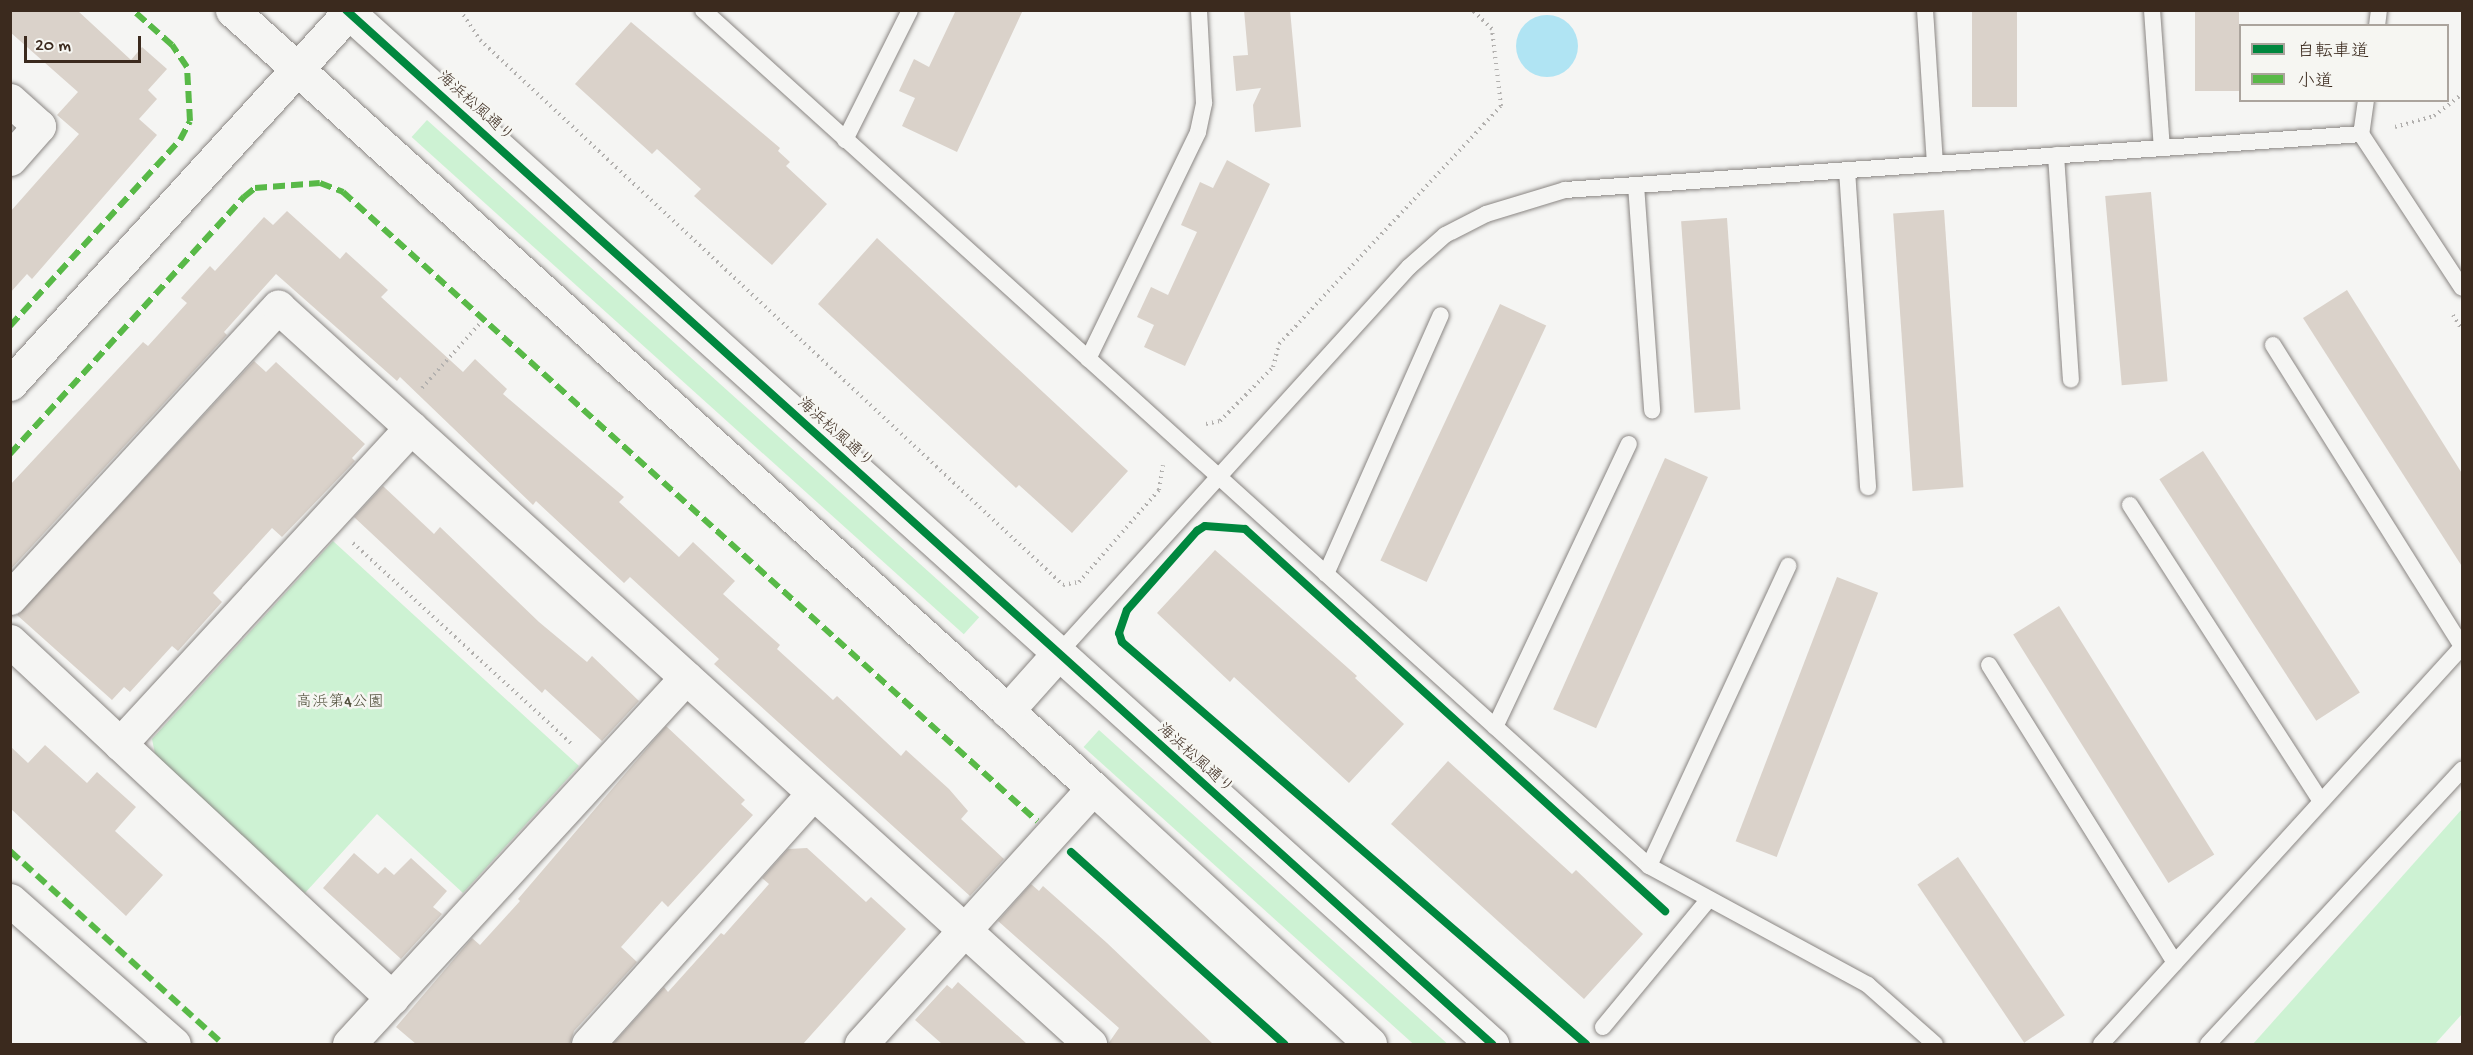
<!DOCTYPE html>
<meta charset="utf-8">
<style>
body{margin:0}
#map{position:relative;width:2473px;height:1055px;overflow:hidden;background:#f5f5f3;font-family:"Gochi Hand","Klee One",sans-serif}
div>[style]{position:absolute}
.green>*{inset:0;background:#cdf2d3;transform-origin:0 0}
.water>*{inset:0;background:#b0e4f3}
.round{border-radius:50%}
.building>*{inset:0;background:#dad2ca;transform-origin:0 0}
.path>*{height:4px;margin-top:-2px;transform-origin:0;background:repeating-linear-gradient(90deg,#b2b0ae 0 1.5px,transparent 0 6px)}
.roads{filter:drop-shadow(0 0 2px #8a8683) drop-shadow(0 0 2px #8a8683)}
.lane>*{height:16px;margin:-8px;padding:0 8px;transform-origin:8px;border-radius:8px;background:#f5f5f3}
.street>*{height:33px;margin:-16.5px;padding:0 16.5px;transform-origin:16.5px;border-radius:16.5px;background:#f5f5f3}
.secondary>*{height:33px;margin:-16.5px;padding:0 16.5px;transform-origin:16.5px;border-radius:16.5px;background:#f5f5f3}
.quiet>*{height:6px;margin-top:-3px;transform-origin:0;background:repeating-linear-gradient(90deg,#58b947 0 12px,transparent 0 18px)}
.cycleway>*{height:8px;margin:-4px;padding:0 4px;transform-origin:4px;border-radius:4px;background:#00873e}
span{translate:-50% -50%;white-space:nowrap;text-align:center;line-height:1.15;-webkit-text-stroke:5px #f6f6f2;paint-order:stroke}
.street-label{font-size:16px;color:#3b2a1e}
.park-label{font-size:16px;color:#52513d}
.frame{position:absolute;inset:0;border:12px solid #3b2a1e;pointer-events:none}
.legend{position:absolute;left:2239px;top:24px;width:210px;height:78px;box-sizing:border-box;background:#f6f6f2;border:2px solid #aba49d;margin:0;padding:8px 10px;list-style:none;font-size:18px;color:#3b2a1e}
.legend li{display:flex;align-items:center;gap:12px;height:30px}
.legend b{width:30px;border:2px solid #aba49d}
.scale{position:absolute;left:24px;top:36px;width:117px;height:27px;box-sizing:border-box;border:3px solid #3b2a1e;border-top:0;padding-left:8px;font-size:18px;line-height:21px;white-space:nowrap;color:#3b2a1e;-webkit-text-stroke:4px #f6f6f2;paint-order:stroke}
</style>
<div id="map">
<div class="green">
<div style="left:427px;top:120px;width:743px;height:23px;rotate:42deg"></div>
<div style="clip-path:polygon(333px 541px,579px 766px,463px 893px,377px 814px,305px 893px,156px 759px,152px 739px)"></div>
<div style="left:1099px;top:730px;width:468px;height:23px;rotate:42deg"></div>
<div style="clip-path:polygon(2462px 809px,2462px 1014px,2435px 1044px,2253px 1044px)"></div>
</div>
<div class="water">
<div class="round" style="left:1516px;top:15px;width:62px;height:62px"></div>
</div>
<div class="building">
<div style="clip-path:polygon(10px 10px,78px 11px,131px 60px,142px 47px,167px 69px,148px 90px,157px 99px,139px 119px,157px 135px,32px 279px,27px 274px,10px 293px,10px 212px,79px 134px,57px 115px,78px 92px,10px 32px)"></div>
<div style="clip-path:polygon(956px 10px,1023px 10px,957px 152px,902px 126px,915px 98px,899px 91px,914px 59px,929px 67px)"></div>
<div style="clip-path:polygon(1244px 10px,1290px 10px,1301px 127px,1255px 132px,1253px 105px,1261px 88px,1236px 91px,1233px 56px,1248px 55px)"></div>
<div style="left:1972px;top:10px;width:45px;height:97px"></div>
<div style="left:2195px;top:10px;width:44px;height:81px"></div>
<div style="clip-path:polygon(631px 22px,780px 148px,778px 151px,790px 162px,786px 166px,827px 204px,772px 265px,694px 196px,701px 189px,657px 149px,652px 154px,575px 84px)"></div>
<div style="clip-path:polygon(1227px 160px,1270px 184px,1185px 366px,1144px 347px,1154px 325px,1137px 317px,1151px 287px,1168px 295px,1197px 232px,1181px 225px,1200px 182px,1213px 188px)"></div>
<div style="left:2151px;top:192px;width:190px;height:46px;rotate:85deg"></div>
<div style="left:1944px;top:210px;width:278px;height:51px;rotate:86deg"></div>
<div style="clip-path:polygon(287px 211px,340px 259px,346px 252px,388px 290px,381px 297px,463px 372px,475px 359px,507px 389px,503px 394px,624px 497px,619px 502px,679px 557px,693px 542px,735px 581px,723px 594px,780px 645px,777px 649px,833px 700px,837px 696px,901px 756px,906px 750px,949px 789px,968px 811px,961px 819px,1004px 859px,970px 896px,714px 664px,719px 659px,630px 577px,624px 583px,536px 501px,533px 505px,400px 377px,397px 381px,276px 274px,224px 332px,227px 335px,10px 570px,10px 485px,143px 342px,148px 346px,187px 303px,181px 298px,210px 266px,215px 271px,264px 217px,273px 225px)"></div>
<div style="left:1727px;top:218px;width:192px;height:46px;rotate:86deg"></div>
<div style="clip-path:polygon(877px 238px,1128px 471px,1072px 533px,1019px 485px,1016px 488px,818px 304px)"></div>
<div style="clip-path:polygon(2347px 290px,2463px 475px,2463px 568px,2303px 318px)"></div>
<div style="left:1500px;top:304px;width:51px;height:283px;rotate:25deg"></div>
<div style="clip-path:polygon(254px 361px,266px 372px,276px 362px,365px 444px,352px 458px,355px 461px,282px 537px,272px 528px,213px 593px,222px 602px,178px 651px,172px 646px,130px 692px,124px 687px,112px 700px,17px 615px)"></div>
<div style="left:2203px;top:451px;width:288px;height:52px;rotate:57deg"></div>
<div style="left:1665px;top:458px;width:47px;height:275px;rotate:24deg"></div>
<div style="clip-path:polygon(383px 486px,434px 534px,440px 527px,539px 622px,587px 662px,592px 656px,639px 701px,602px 741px,545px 689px,542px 693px,354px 517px)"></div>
<div style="clip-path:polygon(1215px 550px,1357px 676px,1355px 678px,1404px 724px,1349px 783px,1234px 677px,1230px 682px,1157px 613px)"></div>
<div style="left:1837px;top:577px;width:44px;height:283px;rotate:21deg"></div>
<div style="left:2059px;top:606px;width:293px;height:54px;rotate:58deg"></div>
<div style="clip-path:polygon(666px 726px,745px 800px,741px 804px,753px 815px,668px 907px,662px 901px,621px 947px,637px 962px,574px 1031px,570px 1044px,416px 1044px,396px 1027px,472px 938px,480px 945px,520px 901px,518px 899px)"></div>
<div style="clip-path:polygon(45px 745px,87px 783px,97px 772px,136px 807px,115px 831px,163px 875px,126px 916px,10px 808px,10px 746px,28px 763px)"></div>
<div style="clip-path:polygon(1448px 761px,1572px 874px,1576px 870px,1643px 934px,1584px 999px,1391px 824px)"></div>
<div style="clip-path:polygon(807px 848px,866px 902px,871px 897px,906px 929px,803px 1044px,613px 1044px,664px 987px,668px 992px,721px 933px,724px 935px,769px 884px,762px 878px,788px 849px)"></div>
<div style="clip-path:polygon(354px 853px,378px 874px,385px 867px,394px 875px,411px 858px,447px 891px,433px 907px,442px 914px,401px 959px,323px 888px)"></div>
<div style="left:1958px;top:857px;width:191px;height:49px;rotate:56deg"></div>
<div style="clip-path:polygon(1031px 884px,1039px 891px,1043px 886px,1107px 943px,1213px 1044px,1108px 1044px,1119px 1028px,998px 921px)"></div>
<div style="clip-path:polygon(958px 982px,1027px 1044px,942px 1044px,915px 1020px,947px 985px,952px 989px)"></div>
</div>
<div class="path">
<div style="left:460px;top:10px;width:36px;rotate:56deg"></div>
<div style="left:480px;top:40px;width:798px;rotate:43.07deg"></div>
<div style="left:1063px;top:585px;width:16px;rotate:-11deg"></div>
<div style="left:1079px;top:582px;width:122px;rotate:-49deg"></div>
<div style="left:1159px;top:490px;width:25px;rotate:-81deg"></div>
<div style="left:2395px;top:127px;width:41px;rotate:-15.8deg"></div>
<div style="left:2434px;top:116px;width:36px;rotate:-38deg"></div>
<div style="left:2453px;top:315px;width:17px;rotate:59deg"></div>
<div style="left:422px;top:388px;width:93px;rotate:-48.1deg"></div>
<div style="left:1206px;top:424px;width:14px;rotate:-12deg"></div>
<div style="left:1220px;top:421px;width:76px;rotate:-45.5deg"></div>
<div style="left:1273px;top:367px;width:24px;rotate:-75deg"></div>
<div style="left:1279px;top:344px;width:325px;rotate:-47deg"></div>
<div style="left:1501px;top:106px;width:78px;rotate:-96.7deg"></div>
<div style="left:1492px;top:29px;width:28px;rotate:-136deg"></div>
<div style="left:1213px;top:526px;width:17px;rotate:3deg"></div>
<div style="left:353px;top:543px;width:299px;rotate:42.6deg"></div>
<div style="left:1120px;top:630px;width:12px;rotate:81deg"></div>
<div style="left:1122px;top:642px;width:31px;rotate:42deg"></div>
<div style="left:1145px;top:663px;width:567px;rotate:40.85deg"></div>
</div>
<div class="roads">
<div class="lane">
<div style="left:703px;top:10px;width:1276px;rotate:42.14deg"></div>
<div style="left:1649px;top:866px;width:249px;rotate:28.5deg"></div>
<div style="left:1868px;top:985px;width:89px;rotate:41.4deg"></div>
<div style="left:1925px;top:10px;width:154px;rotate:86.3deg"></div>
<div style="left:2152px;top:10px;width:138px;rotate:85.9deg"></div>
<div style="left:2377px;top:26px;width:16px;rotate:-83deg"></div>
<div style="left:2366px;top:100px;width:34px;rotate:98deg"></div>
<div style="left:2361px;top:134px;width:184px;rotate:56.7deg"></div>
<div style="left:845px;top:140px;width:145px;rotate:-63.4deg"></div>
<div style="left:2056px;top:155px;width:225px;rotate:86.2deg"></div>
<div style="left:1847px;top:170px;width:318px;rotate:86.2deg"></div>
<div style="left:1636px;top:185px;width:226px;rotate:85.9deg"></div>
<div style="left:2273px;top:345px;width:355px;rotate:57.9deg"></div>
<div style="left:1088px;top:359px;width:252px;rotate:-64.1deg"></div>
<div style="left:1198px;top:132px;width:30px;rotate:-78deg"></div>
<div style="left:1204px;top:103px;width:93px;rotate:-93.1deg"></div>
<div style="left:2130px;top:505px;width:352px;rotate:57.2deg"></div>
<div style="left:1326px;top:574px;width:283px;rotate:-66.1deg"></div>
<div style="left:1057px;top:655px;width:524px;rotate:-47.79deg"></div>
<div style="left:1409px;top:267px;width:48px;rotate:-41.6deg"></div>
<div style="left:1445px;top:235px;width:46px;rotate:-27.1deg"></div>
<div style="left:1486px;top:214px;width:83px;rotate:-16.9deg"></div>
<div style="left:1565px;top:190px;width:798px;rotate:-4.02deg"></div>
<div style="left:1989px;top:665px;width:351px;rotate:58deg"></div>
<div style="left:1495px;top:727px;width:313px;rotate:-64.7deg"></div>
<div style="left:1649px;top:866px;width:331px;rotate:-65.1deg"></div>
<div style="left:1603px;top:1027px;width:166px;rotate:-50.4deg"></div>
<div style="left:2101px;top:1044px;width:537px;rotate:-47.72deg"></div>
<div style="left:2208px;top:1044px;width:374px;rotate:-47.2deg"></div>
</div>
<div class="street">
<div style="left:10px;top:100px;width:39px;rotate:42deg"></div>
<div style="left:39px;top:126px;width:44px;rotate:131.3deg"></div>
<div style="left:10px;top:598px;width:396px;rotate:-47.4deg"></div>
<div style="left:278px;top:307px;width:1097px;rotate:42.23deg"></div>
<div style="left:10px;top:641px;width:523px;rotate:43.06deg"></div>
<div style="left:120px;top:744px;width:430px;rotate:-47.4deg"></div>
<div style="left:10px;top:900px;width:218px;rotate:41.3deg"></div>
<div style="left:349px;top:1044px;width:498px;rotate:-47.4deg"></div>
<div style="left:588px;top:1044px;width:337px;rotate:-48.1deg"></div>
<div style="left:861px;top:1044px;width:345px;rotate:-47.8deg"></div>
</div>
<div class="secondary">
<div style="left:232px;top:10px;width:1160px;rotate:42.1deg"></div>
<div style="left:1093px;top:788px;width:377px;rotate:42.7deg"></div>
<div style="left:346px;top:10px;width:1544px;rotate:42.06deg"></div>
<div style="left:10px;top:384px;width:506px;rotate:-47.64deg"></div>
<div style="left:1007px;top:711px;width:75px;rotate:-48.2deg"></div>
</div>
</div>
<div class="quiet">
<div style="left:10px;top:326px;width:252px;rotate:-47.6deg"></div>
<div style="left:180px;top:140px;width:21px;rotate:-62deg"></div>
<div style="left:190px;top:121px;width:54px;rotate:-93.2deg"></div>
<div style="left:187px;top:67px;width:27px;rotate:-124deg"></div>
<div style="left:172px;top:45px;width:50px;rotate:-138.3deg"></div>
<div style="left:10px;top:454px;width:348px;rotate:-47.7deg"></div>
<div style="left:244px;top:197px;width:14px;rotate:-39deg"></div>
<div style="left:255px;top:188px;width:65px;rotate:-4.4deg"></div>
<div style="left:320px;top:183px;width:25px;rotate:21deg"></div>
<div style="left:343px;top:192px;width:937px;rotate:42.19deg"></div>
<div style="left:10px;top:851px;width:287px;rotate:42.2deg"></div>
</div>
<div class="cycleway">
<div style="left:346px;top:10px;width:1544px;rotate:42.06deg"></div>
<div style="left:1071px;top:852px;width:287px;rotate:42deg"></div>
<div style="left:1586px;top:1044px;width:614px;rotate:-139.1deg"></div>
<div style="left:1122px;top:642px;width:9px;rotate:-108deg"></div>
<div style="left:1119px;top:633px;width:24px;rotate:-71deg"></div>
<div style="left:1127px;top:610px;width:106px;rotate:-48.5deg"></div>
<div style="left:1197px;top:531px;width:9px;rotate:-32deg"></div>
<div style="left:1205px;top:526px;width:40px;rotate:4.3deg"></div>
<div style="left:1245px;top:529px;width:568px;rotate:42.29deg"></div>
</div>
<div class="street-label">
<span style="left:474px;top:108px;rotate:42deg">海浜松風通り</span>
<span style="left:834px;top:434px;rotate:42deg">海浜松風通り</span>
<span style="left:1194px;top:760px;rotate:42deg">海浜松風通り</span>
</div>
<div class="park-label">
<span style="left:340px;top:704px">高浜第4公園</span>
</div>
<div class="frame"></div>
<ul class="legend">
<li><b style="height:8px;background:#00873e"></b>自転車道</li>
<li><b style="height:8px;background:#58b947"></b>小道</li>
</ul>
<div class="scale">20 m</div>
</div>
